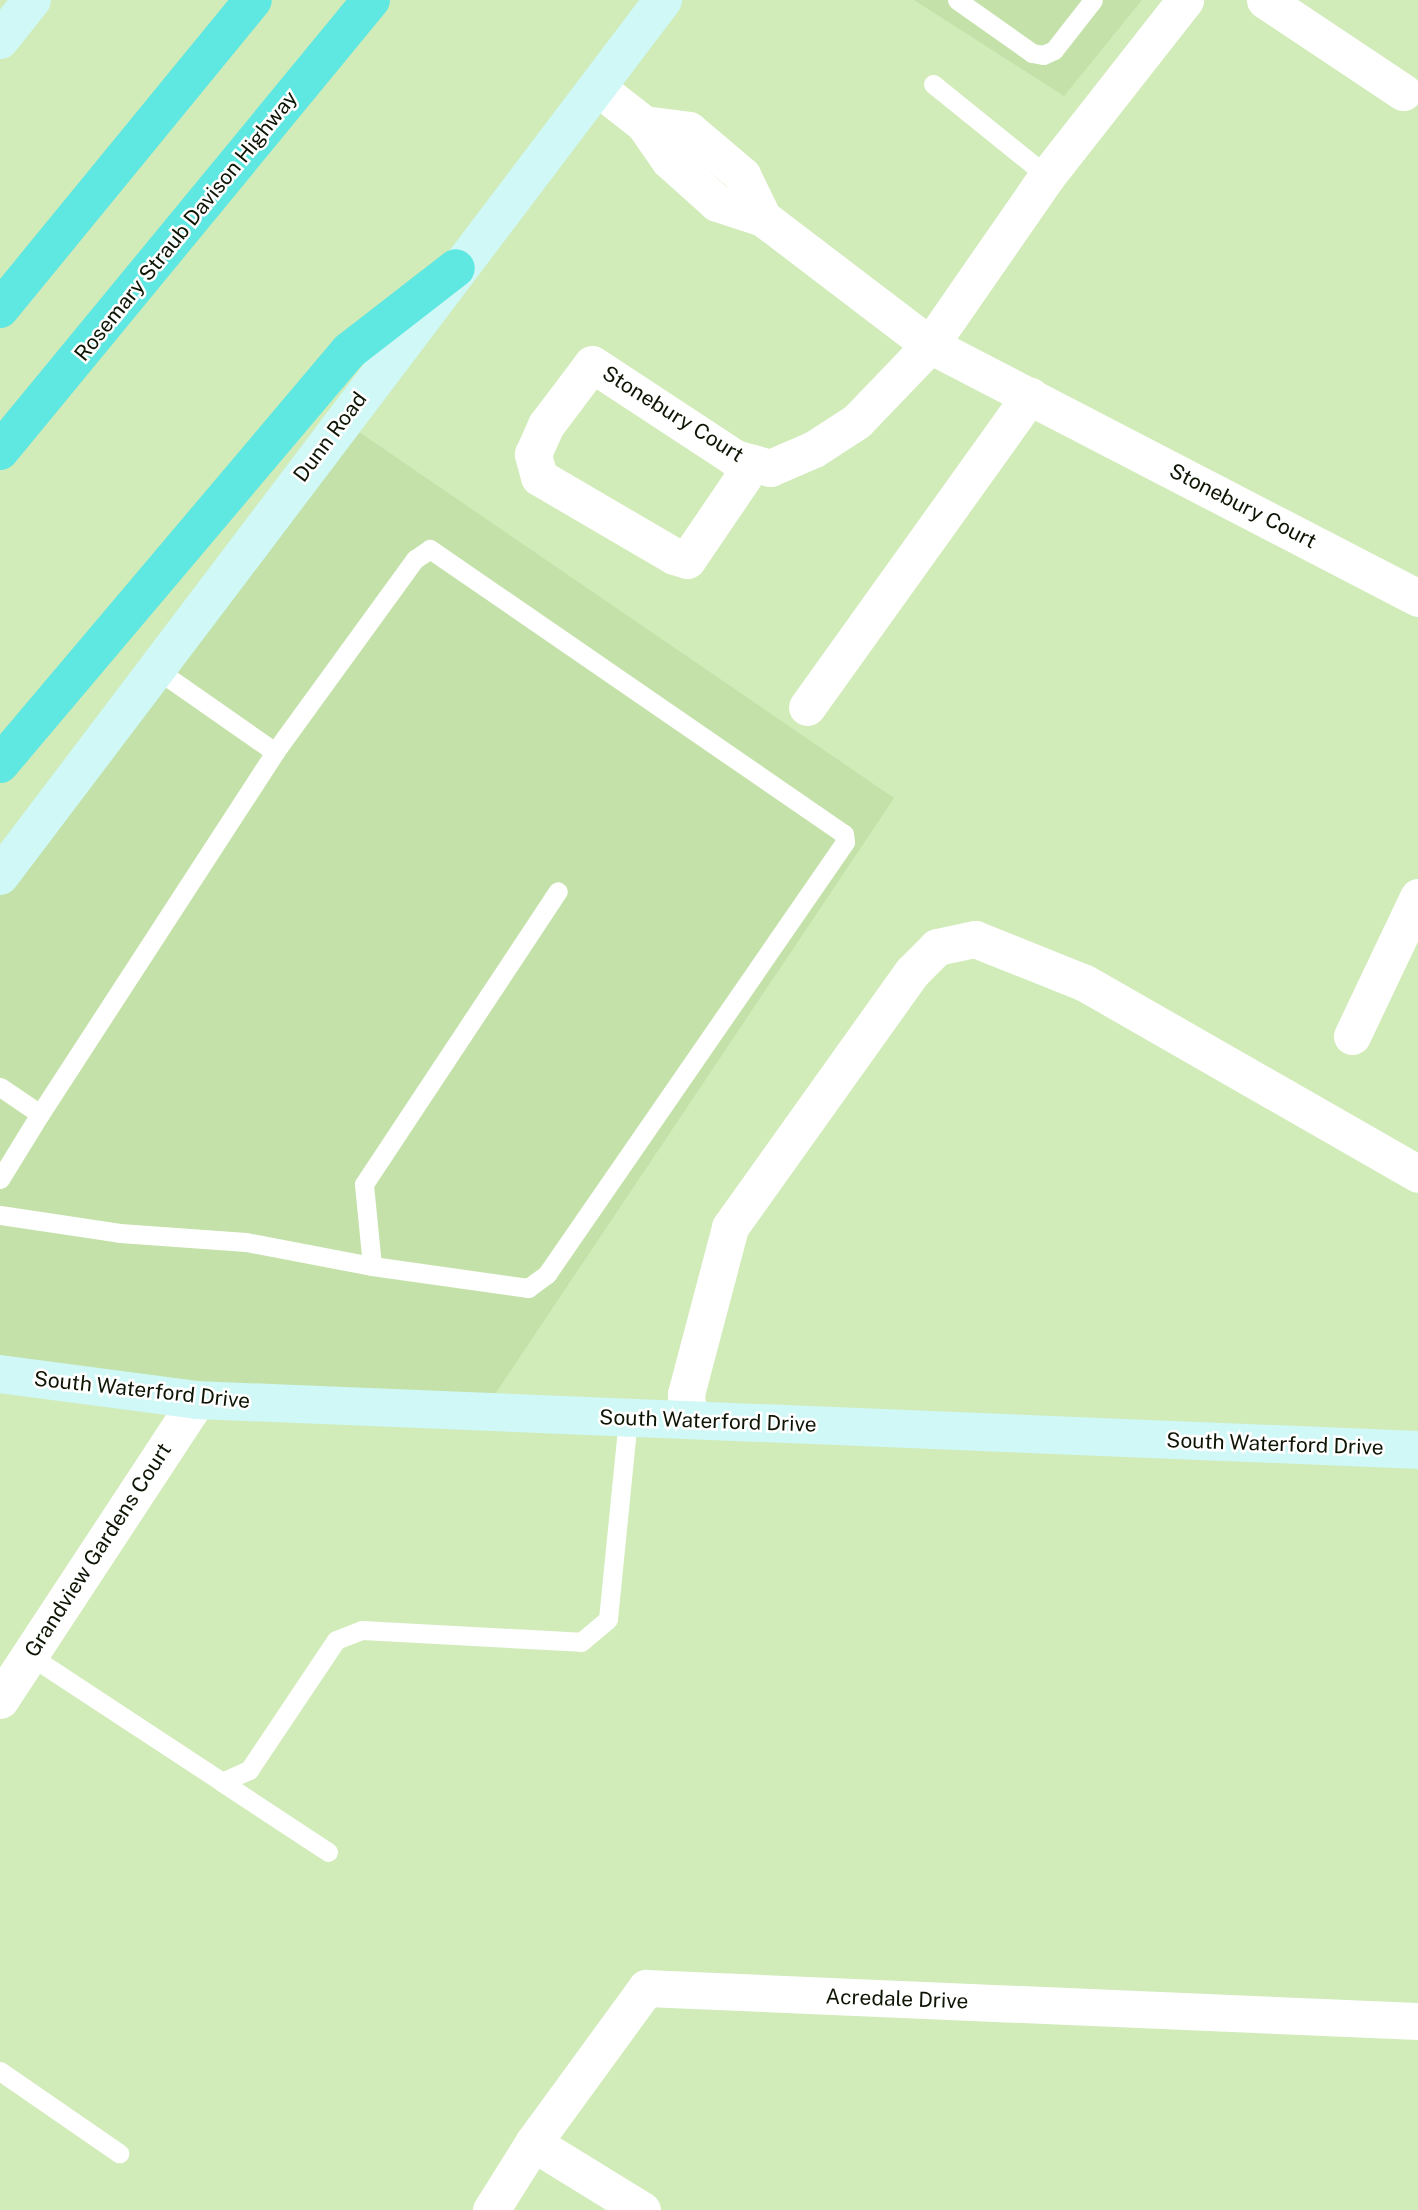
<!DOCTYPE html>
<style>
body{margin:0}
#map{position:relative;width:1418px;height:2210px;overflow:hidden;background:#d1ebb9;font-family:"Public Sans",sans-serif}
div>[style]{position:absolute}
.built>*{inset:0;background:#c3e1a8}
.lane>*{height:19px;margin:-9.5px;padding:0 9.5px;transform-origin:9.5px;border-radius:9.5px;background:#fff}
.street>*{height:37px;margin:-18.5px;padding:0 18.5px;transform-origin:18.5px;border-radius:18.5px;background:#fff}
.secondary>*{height:38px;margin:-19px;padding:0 19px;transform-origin:19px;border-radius:19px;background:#cff8f6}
.highway>*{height:38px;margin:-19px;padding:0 19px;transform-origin:19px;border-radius:19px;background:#5fe7e1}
span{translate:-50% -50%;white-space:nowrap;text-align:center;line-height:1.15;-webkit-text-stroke:5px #fff;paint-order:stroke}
.street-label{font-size:21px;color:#0d1504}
</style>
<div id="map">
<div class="built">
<div style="clip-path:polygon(914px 0,1142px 0,1064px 96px)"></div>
<div style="clip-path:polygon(343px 421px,894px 798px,483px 1412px,0 1374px,0 876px)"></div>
</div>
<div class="lane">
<div style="left:957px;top:0;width:92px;rotate:35.2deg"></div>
<div style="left:1032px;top:53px;width:11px;rotate:10deg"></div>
<div style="left:1043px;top:55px;width:12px;rotate:-24deg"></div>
<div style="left:1054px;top:50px;width:63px;rotate:-52deg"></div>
<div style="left:933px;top:84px;width:146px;rotate:38.9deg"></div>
<div style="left:0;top:1087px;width:48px;rotate:34deg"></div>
<div style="left:40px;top:1114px;width:432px;rotate:-57deg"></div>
<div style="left:275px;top:752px;width:145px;rotate:-145.1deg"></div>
<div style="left:0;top:1179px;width:76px;rotate:-58.4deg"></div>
<div style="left:0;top:1215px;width:121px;rotate:8.5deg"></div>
<div style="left:120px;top:1233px;width:126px;rotate:4.1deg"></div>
<div style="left:246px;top:1242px;width:128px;rotate:10.8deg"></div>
<div style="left:372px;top:1266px;width:158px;rotate:8deg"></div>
<div style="left:528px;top:1288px;width:24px;rotate:-36deg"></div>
<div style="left:547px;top:1274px;width:525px;rotate:-55.4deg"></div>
<div style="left:845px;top:842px;width:8px;rotate:-97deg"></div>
<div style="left:844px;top:834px;width:503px;rotate:-145.46deg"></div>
<div style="left:430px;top:549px;width:18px;rotate:146deg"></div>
<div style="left:415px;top:559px;width:238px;rotate:126deg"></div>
<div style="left:372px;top:1266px;width:82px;rotate:-95.6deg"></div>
<div style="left:364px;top:1184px;width:351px;rotate:-56.5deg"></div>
<div style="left:29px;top:1655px;width:231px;rotate:33.3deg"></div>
<div style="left:222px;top:1782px;width:30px;rotate:-24deg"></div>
<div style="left:249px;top:1770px;width:156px;rotate:-56.2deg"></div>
<div style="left:336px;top:1640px;width:28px;rotate:-21deg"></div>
<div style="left:362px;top:1630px;width:219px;rotate:3.1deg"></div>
<div style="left:581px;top:1642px;width:35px;rotate:-40deg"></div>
<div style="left:608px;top:1619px;width:202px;rotate:-84.3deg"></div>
<div style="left:222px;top:1782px;width:127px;rotate:33.4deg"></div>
<div style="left:0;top:2071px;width:145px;rotate:34.6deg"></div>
</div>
<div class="street">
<div style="left:1265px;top:0;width:166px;rotate:33.7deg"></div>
<div style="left:598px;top:88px;width:58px;rotate:38deg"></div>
<div style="left:644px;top:124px;width:44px;rotate:55.2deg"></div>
<div style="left:669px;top:160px;width:64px;rotate:41.9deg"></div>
<div style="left:717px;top:203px;width:48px;rotate:18.1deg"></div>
<div style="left:763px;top:218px;width:210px;rotate:37.3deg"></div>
<div style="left:930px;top:345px;width:550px;rotate:27.4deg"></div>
<div style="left:644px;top:124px;width:45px;rotate:7.6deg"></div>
<div style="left:689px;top:130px;width:70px;rotate:40.3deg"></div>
<div style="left:742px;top:175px;width:48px;rotate:64deg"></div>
<div style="left:753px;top:463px;width:117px;rotate:124.2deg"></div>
<div style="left:687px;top:560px;width:14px;rotate:-163deg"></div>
<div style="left:674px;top:556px;width:156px;rotate:-149.7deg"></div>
<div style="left:539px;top:477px;width:24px;rotate:-105deg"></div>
<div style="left:533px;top:454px;width:32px;rotate:-66deg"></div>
<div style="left:546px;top:425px;width:76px;rotate:-53deg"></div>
<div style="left:592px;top:364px;width:171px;rotate:33.3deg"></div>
<div style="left:735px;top:458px;width:19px;rotate:16deg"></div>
<div style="left:753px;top:463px;width:18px;rotate:16deg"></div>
<div style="left:770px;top:468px;width:48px;rotate:-23.4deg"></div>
<div style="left:814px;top:449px;width:51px;rotate:-33.1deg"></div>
<div style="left:857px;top:421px;width:105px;rotate:-46.2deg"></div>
<div style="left:930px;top:345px;width:206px;rotate:-55.3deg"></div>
<div style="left:1047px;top:176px;width:224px;rotate:-51.9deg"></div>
<div style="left:807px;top:707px;width:383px;rotate:-54.4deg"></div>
<div style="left:1352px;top:1036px;width:154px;rotate:-64.6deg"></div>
<div style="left:689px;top:1420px;width:26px;rotate:-97deg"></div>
<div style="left:686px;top:1394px;width:173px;rotate:-75.2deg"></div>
<div style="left:730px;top:1227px;width:313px;rotate:-54.5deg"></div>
<div style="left:912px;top:972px;width:35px;rotate:-45deg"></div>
<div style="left:937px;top:947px;width:39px;rotate:-12deg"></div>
<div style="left:975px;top:939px;width:118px;rotate:21.8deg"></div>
<div style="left:1085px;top:983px;width:384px;rotate:29.8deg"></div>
<div style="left:0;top:1700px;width:359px;rotate:-56.7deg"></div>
<div style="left:533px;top:2143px;width:128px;rotate:31.6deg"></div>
<div style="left:491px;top:2210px;width:79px;rotate:-57.9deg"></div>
<div style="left:533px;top:2143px;width:192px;rotate:-53.9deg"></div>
<div style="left:646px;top:1988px;width:773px;rotate:2.45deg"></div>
</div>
<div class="secondary">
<div style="left:0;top:40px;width:51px;rotate:-51.3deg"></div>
<div style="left:0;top:876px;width:1099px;rotate:-52.88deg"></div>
<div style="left:0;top:1374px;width:199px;rotate:7.5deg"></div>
<div style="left:197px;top:1400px;width:1222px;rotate:2.34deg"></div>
</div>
<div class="highway">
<div style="left:0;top:309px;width:399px;rotate:-50.7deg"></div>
<div style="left:0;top:451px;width:584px;rotate:-50.56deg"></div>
<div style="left:0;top:764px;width:541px;rotate:-49.8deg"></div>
<div style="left:349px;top:351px;width:135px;rotate:-37.8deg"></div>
</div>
<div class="street-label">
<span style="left:186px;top:226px;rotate:-51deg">Rosemary Straub Davison Highway</span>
<span style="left:673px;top:414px;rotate:32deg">Stonebury Court</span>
<span style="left:330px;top:437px;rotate:-53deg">Dunn Road</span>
<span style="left:1243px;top:506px;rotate:27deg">Stonebury Court</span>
<span style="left:142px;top:1390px;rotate:6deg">South Waterford Drive</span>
<span style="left:708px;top:1421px;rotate:2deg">South Waterford Drive</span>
<span style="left:1275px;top:1444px;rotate:2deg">South Waterford Drive</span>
<span style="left:98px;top:1550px;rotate:-57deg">Grandview Gardens Court</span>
<span style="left:897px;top:1999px;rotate:2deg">Acredale Drive</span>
</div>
</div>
